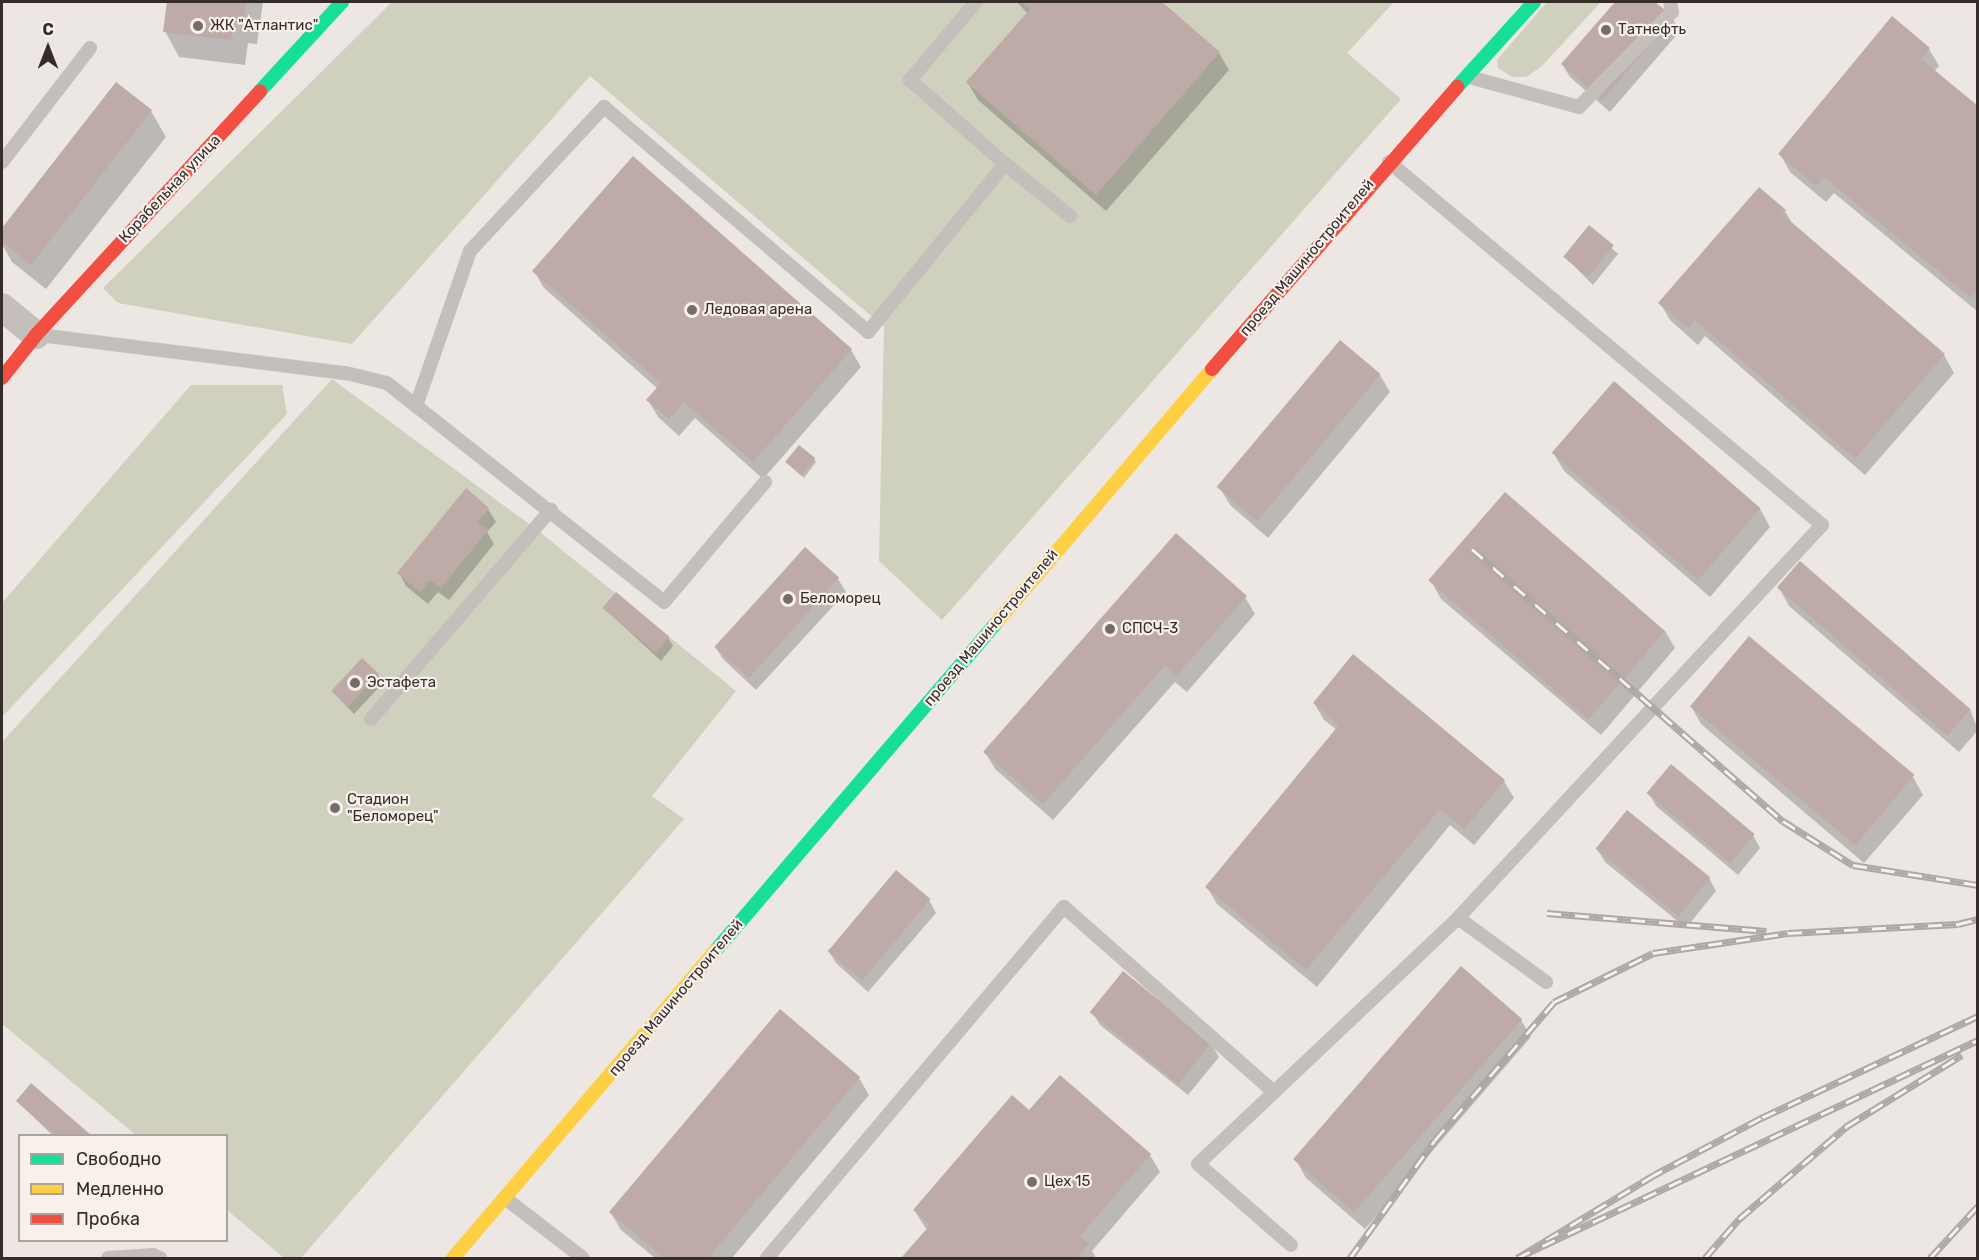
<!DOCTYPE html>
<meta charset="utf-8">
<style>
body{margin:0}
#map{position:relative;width:1979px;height:1260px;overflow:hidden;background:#ece7e3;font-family:Rubik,sans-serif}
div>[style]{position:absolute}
.green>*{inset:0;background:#cfd0be}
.shadow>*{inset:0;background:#0003}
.building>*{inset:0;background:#beaaa6;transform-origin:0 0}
.lane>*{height:14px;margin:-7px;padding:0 7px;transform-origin:7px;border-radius:7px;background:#c5bfbc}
.street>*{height:28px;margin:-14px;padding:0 14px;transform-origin:14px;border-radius:14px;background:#c5bfbc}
.fast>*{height:14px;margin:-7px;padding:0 7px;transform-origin:7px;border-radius:7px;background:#16e098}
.slow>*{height:14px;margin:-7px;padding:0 7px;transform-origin:7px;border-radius:7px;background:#ffcf43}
.jam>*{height:14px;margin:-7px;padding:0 7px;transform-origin:7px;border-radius:7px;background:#f24e42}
.rail>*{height:7px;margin-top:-3.5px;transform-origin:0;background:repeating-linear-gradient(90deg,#f8f0eb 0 14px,#ada8a6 0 28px);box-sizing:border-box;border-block:2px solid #ada8a6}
.dots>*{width:16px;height:16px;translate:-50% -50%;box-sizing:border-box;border:3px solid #f8f0eb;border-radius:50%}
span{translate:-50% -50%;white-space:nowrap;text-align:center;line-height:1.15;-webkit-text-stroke:4.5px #f8f0eb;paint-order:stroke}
.poi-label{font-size:15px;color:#362c2a}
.left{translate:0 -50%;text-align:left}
.street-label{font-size:15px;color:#362c2a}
.frame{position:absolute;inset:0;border:3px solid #362c2a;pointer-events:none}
.legend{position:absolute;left:18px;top:1134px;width:210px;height:108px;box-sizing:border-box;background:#f8f0eb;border:2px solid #aaa29e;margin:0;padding:8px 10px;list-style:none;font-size:18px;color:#362c2a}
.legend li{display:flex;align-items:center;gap:12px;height:30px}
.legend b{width:30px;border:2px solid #aaa29e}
.north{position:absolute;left:18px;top:18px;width:60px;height:60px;-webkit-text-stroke:4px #f8f0eb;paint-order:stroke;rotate:0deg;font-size:16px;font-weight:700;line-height:24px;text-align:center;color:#362c2a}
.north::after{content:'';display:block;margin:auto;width:21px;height:27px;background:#362c2a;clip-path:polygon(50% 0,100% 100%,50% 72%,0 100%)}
</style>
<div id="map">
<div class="green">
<div style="clip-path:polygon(392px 2px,1394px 2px,1347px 53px,1401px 99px,942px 620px,879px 561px,884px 327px,590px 76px,352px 344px,118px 303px,103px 288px)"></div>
<div style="clip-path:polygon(1547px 2px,1601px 2px,1541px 67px,1526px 77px,1512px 77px,1498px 68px,1497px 60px)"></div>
<div style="clip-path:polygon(332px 379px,536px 529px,736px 691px,652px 796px,684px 819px,301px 1258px,284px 1258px,227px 1210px,226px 1136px,136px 1135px,2px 1024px,2px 742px)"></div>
<div style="clip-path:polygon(191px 385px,282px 385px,287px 414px,2px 717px,2px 603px)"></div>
</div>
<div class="shadow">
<div style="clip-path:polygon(168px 2px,263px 2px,257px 44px,248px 43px,245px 65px,179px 57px,165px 31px)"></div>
<div style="clip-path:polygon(1017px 2px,1159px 2px,1219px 53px,1229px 70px,1106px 211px,978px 100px,968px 83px,1028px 14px)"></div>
<div style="clip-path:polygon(1617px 2px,1653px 2px,1672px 18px,1680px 31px,1610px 112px,1570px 77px,1562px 64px)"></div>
<div style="clip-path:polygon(1929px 49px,1939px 66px,1934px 72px,1978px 108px,1978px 312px,1834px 193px,1826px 202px,1790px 172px,1780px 154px)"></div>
<div style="clip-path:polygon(117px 85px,151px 111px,166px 137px,46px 289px,12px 262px,2px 244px,2px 231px)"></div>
<div style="clip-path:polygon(633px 158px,851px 350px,861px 367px,763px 479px,695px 418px,679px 436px,658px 417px,648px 400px,658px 389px,544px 288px,534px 271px)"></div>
<div style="clip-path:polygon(1785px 211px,1794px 226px,1944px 355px,1954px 373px,1865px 475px,1705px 336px,1698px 345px,1670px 320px,1660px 303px)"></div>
<div style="clip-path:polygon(1589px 227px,1618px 254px,1593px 285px,1565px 257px)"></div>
<div style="clip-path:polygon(1380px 375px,1390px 392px,1268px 538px,1230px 505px,1220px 488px)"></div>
<div style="clip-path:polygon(1614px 384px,1760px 509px,1770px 527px,1710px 597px,1564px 471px,1554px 454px)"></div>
<div style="clip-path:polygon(814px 459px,816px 462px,804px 478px,787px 463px)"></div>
<div style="clip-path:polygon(488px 509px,496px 522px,487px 532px,494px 544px,449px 600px,438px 592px,428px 604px,406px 586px,399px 573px)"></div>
<div style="clip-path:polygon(805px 549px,838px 579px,846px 592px,756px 690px,723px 659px,715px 646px)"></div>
<div style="clip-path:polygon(1431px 581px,1665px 631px,1675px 648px,1601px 735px,1441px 599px)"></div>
<div style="clip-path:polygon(1779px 588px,1970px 709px,1978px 730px,1959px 752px,1789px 606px)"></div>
<div style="clip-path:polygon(1245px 597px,1255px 614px,1187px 692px,1175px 682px,1053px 820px,995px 769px,985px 752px)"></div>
<div style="clip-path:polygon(604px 608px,668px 638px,673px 646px,661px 661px)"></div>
<div style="clip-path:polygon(378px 675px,383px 683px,354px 714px,333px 692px)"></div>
<div style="clip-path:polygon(1314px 703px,1504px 781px,1514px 798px,1474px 845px,1450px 825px,1317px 987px,1217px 904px,1207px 887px,1337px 730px,1324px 720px)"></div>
<div style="clip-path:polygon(1691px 706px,1913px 777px,1923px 795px,1864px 863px,1701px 724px)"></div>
<div style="clip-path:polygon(1649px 793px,1753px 835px,1760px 848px,1738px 875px,1656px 806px)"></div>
<div style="clip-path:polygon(1597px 849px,1709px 878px,1716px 891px,1686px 928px,1605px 862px)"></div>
<div style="clip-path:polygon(929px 900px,936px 913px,868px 992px,836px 963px,828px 950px)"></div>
<div style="clip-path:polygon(1092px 1012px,1211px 1044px,1219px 1057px,1188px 1095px,1100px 1025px)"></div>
<div style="clip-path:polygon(1521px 1020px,1531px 1037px,1365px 1229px,1306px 1178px,1296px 1160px)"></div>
<div style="clip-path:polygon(859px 1078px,869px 1095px,732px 1258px,655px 1258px,621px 1230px,611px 1213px)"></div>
<div style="clip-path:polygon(18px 1102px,90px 1136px,53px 1136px)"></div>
<div style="clip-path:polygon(1029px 1112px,1150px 1155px,1160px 1172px,1092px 1251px,1096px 1258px,903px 1258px,927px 1230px,914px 1210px)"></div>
</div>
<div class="building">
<div style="clip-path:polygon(167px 2px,246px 2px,244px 19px,234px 18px,231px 40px,163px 32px)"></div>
<div style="clip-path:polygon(1022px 2px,1162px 2px,1220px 52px,1096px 195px,966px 82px,1030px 9px)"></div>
<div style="clip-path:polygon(1615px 2px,1655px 2px,1674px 17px,1602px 100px,1561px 64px)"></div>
<div style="clip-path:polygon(1892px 16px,1930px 48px,1921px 59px,1978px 106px,1978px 290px,1971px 298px,1824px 177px,1816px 186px,1778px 154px)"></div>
<div style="clip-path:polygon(116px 82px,152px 110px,31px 265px,2px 241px,2px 228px)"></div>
<div style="clip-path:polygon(633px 156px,852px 349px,753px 462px,684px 402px,669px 419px,646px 400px,661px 383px,532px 271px)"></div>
<div style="clip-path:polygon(1759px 187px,1786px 210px,1782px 214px,1945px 354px,1855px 459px,1695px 320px,1688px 328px,1658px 303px)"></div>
<div style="left:1589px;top:225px;width:32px;height:41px;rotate:39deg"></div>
<div style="left:1340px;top:340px;width:53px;height:192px;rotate:40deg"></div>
<div style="left:1614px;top:381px;width:194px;height:95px;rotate:41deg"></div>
<div style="left:799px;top:445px;width:21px;height:22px;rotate:39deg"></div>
<div style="clip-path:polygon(466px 488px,489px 508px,478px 522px,488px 530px,441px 588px,430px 580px,420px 592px,397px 573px)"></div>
<div style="left:1505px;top:492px;width:212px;height:117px;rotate:41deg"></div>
<div style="clip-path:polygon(1176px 533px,1247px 596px,1176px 676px,1165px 665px,1043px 804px,983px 752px)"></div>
<div style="left:805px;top:547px;width:46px;height:135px;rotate:42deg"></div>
<div style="left:1800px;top:561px;width:226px;height:35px;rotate:41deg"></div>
<div style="left:616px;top:592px;width:70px;height:21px;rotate:40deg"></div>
<div style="left:1749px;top:636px;width:216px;height:92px;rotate:40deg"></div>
<div style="clip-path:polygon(1353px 654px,1505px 780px,1464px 829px,1440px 809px,1306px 970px,1205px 887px,1339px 725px,1313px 703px)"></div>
<div style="left:362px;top:658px;width:23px;height:45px;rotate:43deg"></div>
<div style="left:1671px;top:764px;width:109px;height:38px;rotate:40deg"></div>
<div style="left:1627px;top:810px;width:107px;height:50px;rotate:39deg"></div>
<div style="left:896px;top:870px;width:45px;height:106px;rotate:40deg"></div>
<div style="left:1461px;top:966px;width:81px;height:256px;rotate:41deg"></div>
<div style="left:1123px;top:971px;width:114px;height:53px;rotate:39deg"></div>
<div style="clip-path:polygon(780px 1009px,860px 1077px,708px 1258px,664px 1258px,609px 1212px)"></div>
<div style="clip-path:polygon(1060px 1075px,1151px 1154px,1080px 1236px,1089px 1244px,1077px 1258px,901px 1258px,930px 1225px,913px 1210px,1012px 1095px,1029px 1110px)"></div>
<div style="clip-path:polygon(31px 1083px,92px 1136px,56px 1136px,16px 1101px)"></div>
</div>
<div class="lane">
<div style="left:1469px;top:77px;width:114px;rotate:15.3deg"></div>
<div style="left:1579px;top:107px;width:133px;rotate:-45.6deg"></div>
<div style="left:1672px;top:12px;width:10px;rotate:-101deg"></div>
<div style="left:2px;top:162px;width:144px;rotate:-52.3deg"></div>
<div style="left:1389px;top:162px;width:565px;rotate:39.97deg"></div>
<div style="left:1822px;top:525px;width:536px;rotate:132.81deg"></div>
<div style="left:1458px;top:918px;width:109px;rotate:36deg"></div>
<div style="left:1005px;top:164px;width:83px;rotate:38.7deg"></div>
<div style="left:39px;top:335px;width:309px;rotate:7.1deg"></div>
<div style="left:346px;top:373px;width:42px;rotate:13.7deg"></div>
<div style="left:387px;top:383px;width:353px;rotate:38.3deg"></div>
<div style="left:664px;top:602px;width:157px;rotate:-49.9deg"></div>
<div style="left:416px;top:406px;width:164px;rotate:-70.8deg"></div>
<div style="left:470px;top:251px;width:197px;rotate:-47.1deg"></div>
<div style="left:604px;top:107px;width:347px;rotate:40.4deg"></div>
<div style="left:868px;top:332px;width:217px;rotate:-50.8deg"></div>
<div style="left:1005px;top:164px;width:127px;rotate:-138.5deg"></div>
<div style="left:910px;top:80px;width:102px;rotate:-49.8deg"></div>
<div style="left:371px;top:719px;width:276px;rotate:-49.3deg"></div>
<div style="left:505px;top:1198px;width:98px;rotate:37.6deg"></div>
<div style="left:1291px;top:1245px;width:123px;rotate:-138.9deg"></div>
<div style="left:1198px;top:1164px;width:358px;rotate:-43.4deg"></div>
<div style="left:108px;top:1258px;width:45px;rotate:-3.8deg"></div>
<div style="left:153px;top:1255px;width:8px;rotate:23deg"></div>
<div style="left:767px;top:1258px;width:460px;rotate:-49.8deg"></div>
<div style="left:1064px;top:907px;width:280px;rotate:41.4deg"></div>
</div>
<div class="street">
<div style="left:2px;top:307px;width:44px;rotate:39.5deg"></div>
</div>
<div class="fast">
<div style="left:1457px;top:87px;width:115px;rotate:-47.8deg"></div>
<div style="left:260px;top:91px;width:121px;rotate:-47.3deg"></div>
<div style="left:716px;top:950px;width:430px;rotate:-49.4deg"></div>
</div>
<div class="slow">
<div style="left:996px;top:623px;width:333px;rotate:-49.6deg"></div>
<div style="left:453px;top:1258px;width:405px;rotate:-49.5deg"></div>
</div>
<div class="jam">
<div style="left:1212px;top:369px;width:374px;rotate:-49deg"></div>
<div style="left:2px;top:378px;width:55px;rotate:-51.7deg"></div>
<div style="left:36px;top:335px;width:331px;rotate:-47.4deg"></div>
</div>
<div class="rail">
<div style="left:1472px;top:549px;width:413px;rotate:41.2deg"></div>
<div style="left:1783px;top:821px;width:83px;rotate:32.2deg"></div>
<div style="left:1853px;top:865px;width:127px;rotate:9.1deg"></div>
<div style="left:1547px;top:913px;width:220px;rotate:4.7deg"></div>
<div style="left:1978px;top:1016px;width:240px;rotate:154.8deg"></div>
<div style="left:1761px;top:1118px;width:121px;rotate:152deg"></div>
<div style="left:1654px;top:1175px;width:160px;rotate:148.8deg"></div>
<div style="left:1517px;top:1258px;width:510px;rotate:-25.31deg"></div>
<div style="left:1350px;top:1258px;width:145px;rotate:-54.2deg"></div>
<div style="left:1435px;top:1140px;width:182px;rotate:-49.2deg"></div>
<div style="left:1554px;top:1002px;width:110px;rotate:-26.3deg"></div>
<div style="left:1653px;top:953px;width:136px;rotate:-8.4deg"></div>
<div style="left:1788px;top:933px;width:170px;rotate:-3deg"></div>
<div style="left:1958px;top:924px;width:21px;rotate:-14deg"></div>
<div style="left:1705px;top:1258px;width:52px;rotate:-48.9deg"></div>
<div style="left:1739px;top:1219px;width:143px;rotate:-40.7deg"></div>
<div style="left:1847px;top:1126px;width:135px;rotate:-31.7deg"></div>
<div style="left:1930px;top:1258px;width:71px;rotate:-47.3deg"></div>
</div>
<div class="dots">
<div style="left:198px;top:26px;background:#766d6b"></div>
<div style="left:1606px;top:30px;background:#766d6b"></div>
<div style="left:692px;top:310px;background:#766d6b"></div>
<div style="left:788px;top:599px;background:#766d6b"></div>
<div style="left:1110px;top:629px;background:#766d6b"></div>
<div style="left:355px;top:683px;background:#766d6b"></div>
<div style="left:335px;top:808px;background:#766d6b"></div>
<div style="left:1032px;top:1182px;background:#766d6b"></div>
</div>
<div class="poi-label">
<span class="left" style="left:210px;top:26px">ЖК "Атлантис"</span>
<span class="left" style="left:1618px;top:30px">Татнефть</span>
<span class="left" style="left:704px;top:310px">Ледовая арена</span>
<span class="left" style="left:800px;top:599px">Беломорец</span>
<span class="left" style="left:1122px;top:629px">СПСЧ-3</span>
<span class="left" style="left:367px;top:683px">Эстафета</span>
<span class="left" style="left:347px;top:808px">Стадион<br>"Беломорец"</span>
<span class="left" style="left:1044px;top:1182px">Цех 15</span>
</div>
<div class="street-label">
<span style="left:170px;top:189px;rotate:-47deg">Корабельная улица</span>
<span style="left:1307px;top:258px;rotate:-50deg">проезд Машиностроителей</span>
<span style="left:991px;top:628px;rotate:-50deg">проезд Машиностроителей</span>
<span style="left:676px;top:998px;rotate:-50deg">проезд Машиностроителей</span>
</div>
<div class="frame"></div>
<ul class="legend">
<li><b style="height:8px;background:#16e098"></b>Свободно</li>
<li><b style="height:8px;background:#ffcf43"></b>Медленно</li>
<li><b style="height:8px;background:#f24e42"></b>Пробка</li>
</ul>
<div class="north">С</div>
</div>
